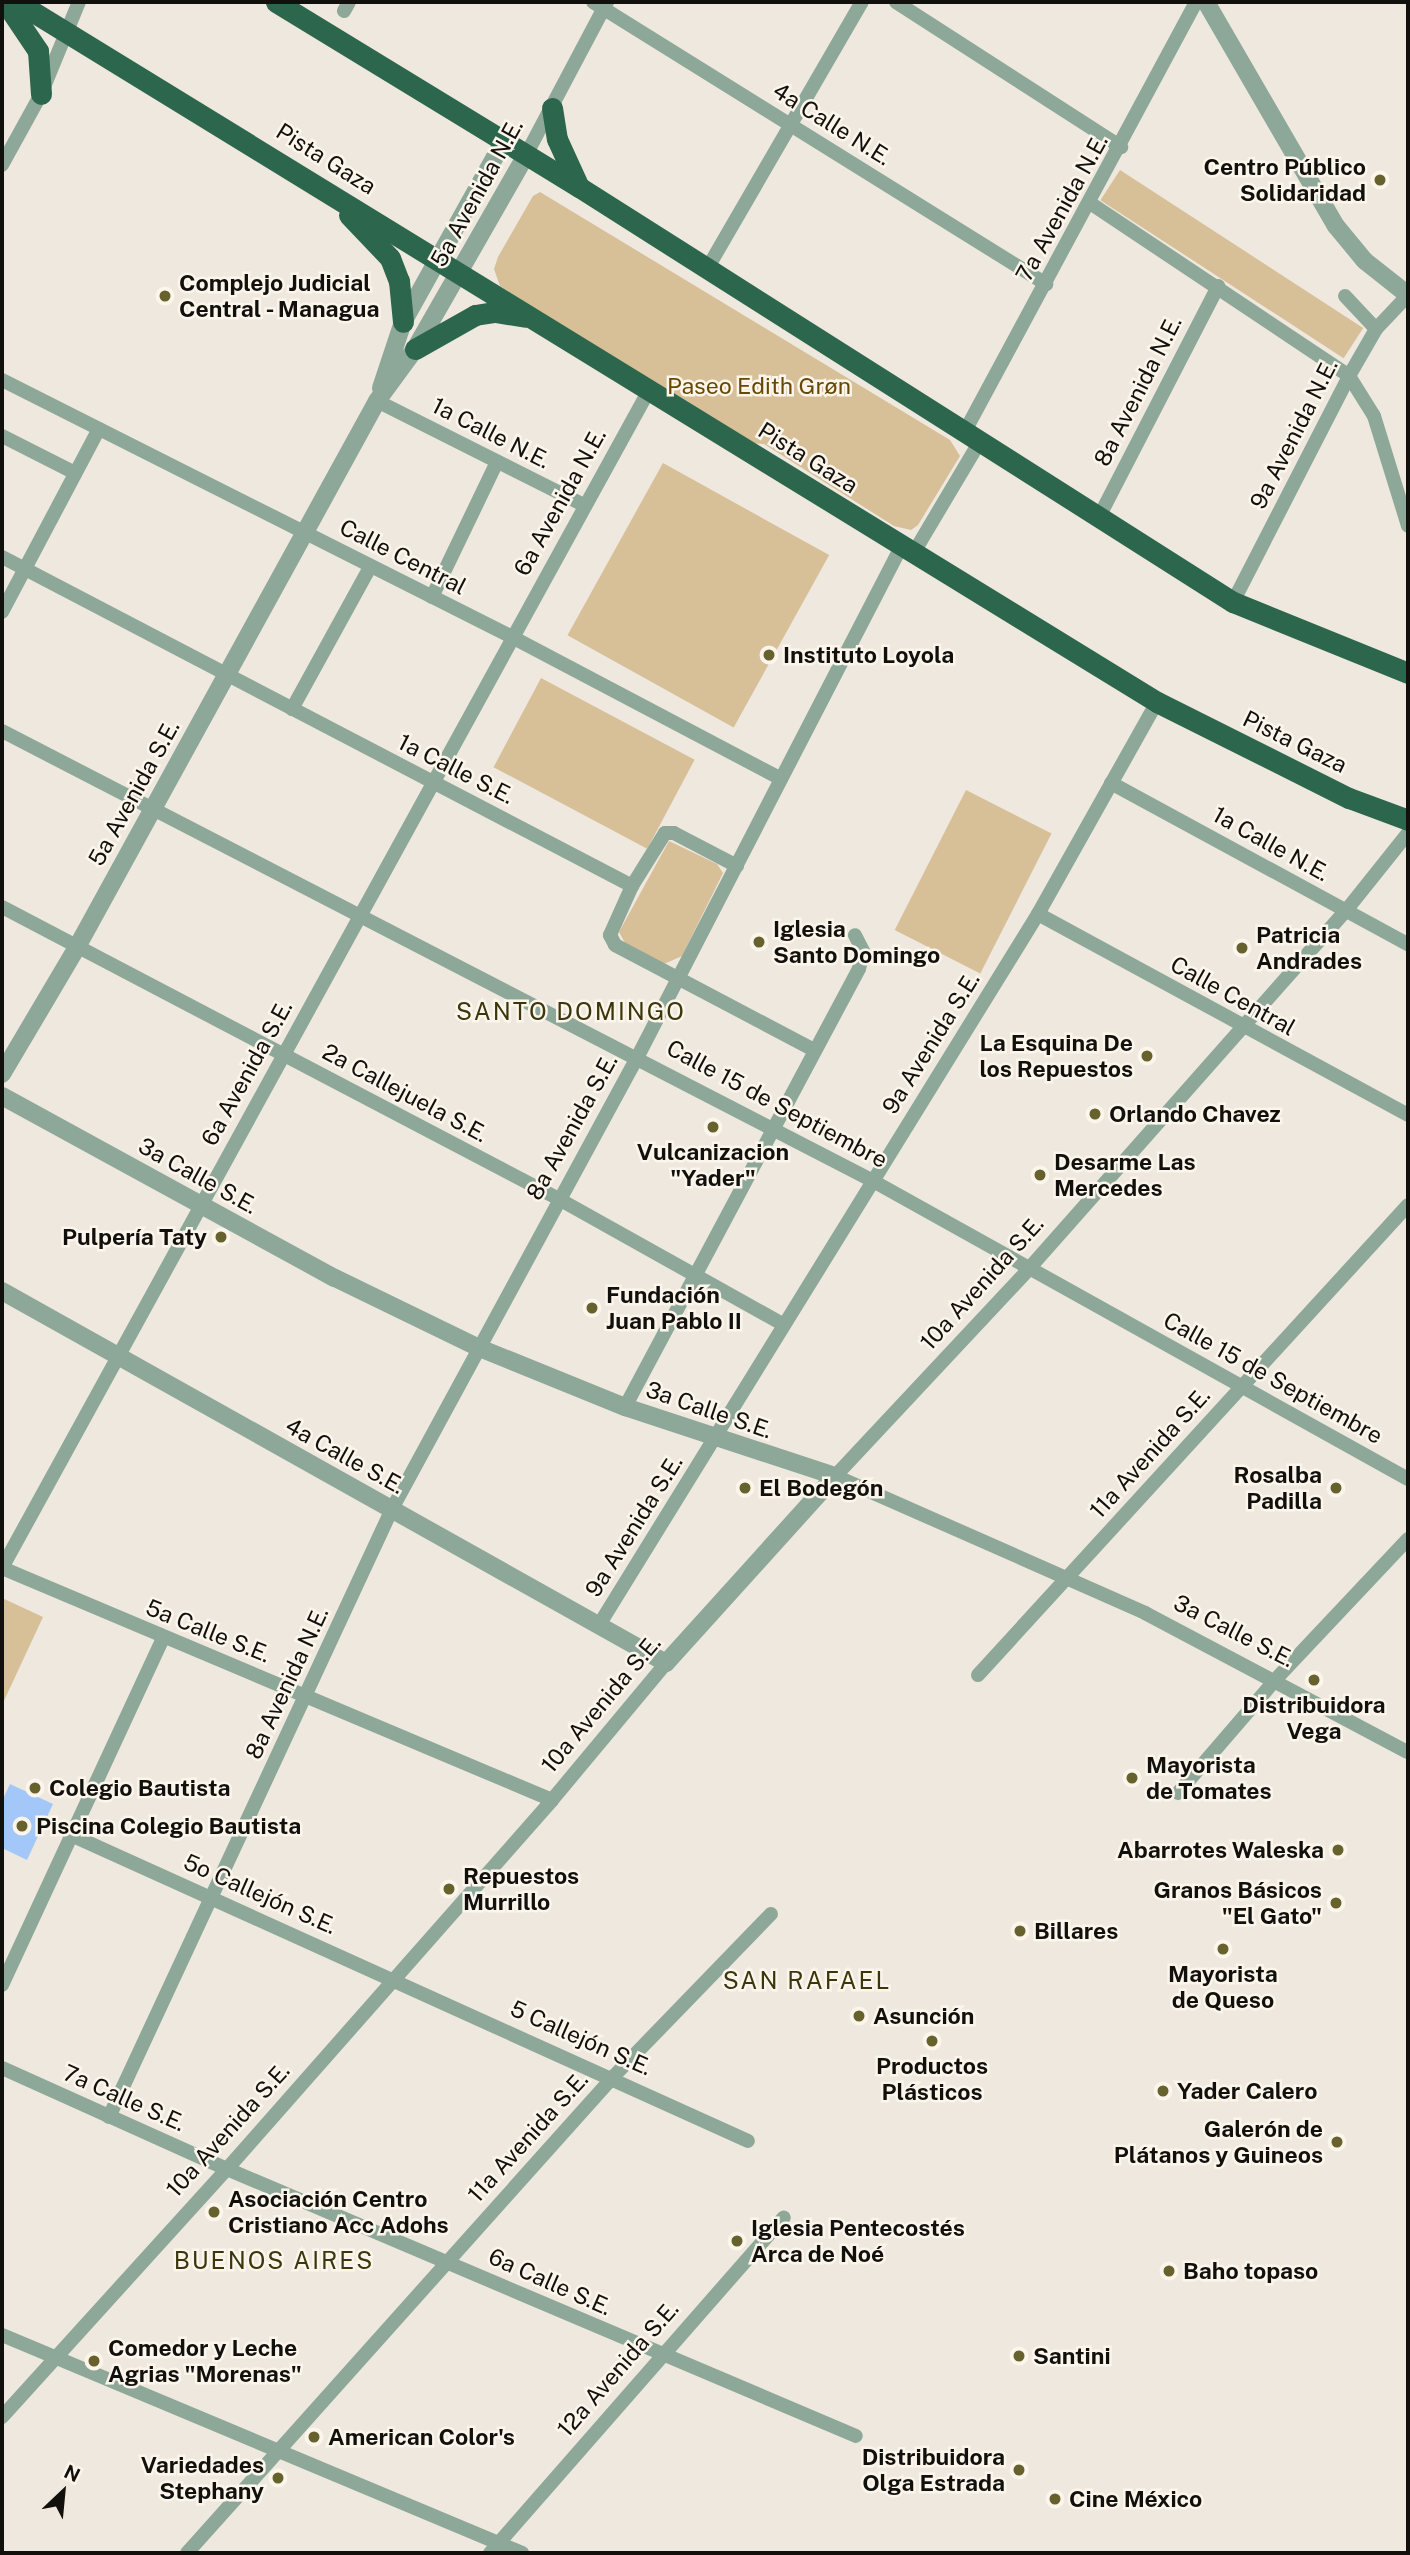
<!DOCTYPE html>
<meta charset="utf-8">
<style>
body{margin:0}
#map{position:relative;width:1410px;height:2555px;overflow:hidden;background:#eee8de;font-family:"Public Sans",sans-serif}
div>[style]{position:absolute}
.green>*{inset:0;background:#d7bf98;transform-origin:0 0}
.water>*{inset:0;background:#a4c7f9}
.minor>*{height:14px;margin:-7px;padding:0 7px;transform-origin:7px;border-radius:7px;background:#8da799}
.tertiary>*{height:18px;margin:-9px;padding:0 9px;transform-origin:9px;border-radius:9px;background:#8da799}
.trunk>*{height:21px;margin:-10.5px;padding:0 10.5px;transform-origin:10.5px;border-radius:10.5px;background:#2c664c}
.dots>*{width:19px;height:19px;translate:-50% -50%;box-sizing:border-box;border:4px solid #fbf5eb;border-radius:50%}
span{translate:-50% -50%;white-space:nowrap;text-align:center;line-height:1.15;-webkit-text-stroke:5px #fbf5eb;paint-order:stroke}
.street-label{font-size:23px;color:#12100d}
.poi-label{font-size:23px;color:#12100d;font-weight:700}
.right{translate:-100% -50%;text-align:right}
.left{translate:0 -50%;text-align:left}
.park-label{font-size:23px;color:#684800}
.neighbourhood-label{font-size:24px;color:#3b360b;letter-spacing:2px}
.frame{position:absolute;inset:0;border:4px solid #12100d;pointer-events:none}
.north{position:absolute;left:28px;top:2457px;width:70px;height:70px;-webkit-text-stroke:5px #fbf5eb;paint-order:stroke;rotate:26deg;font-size:19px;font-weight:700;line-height:28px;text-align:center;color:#12100d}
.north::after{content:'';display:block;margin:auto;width:24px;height:32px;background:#12100d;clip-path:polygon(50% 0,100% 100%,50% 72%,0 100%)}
</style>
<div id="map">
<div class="green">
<div style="left:1120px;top:170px;width:290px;height:36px;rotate:33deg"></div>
<div style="clip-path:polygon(540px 192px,950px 440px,960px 456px,918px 525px,911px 530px,894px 526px,764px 444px,745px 443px,500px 286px,494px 269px,498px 257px,533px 196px)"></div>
<div style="left:663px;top:463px;width:190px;height:197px;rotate:29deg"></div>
<div style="left:541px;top:678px;width:174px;height:101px;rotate:28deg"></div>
<div style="left:966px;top:790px;width:96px;height:157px;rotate:27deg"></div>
<div style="clip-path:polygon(669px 841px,717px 864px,723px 873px,682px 956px,664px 964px,625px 943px,619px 932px)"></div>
<div style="clip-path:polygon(2px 1598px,43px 1617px,2px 1705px)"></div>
</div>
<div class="water">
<div style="clip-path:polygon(10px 1784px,53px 1804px,27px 1860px,2px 1848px,2px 1801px)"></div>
</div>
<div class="minor">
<div style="left:593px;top:2px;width:534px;rotate:31.9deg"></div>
<div style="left:896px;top:2px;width:268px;rotate:32.8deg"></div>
<div style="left:344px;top:11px;width:10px;rotate:-61deg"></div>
<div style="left:526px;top:155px;width:173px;rotate:-62.1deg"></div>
<div style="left:2px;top:165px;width:81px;rotate:-61.2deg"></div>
<div style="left:41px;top:94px;width:100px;rotate:-67.6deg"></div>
<div style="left:1090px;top:203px;width:311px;rotate:33.7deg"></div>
<div style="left:1349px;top:376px;width:47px;rotate:58deg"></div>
<div style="left:1374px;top:416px;width:115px;rotate:72.8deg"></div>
<div style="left:707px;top:269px;width:309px;rotate:-59.9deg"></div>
<div style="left:1345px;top:296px;width:45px;rotate:46.8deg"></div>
<div style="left:2px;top:380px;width:571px;rotate:26.74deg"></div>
<div style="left:512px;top:637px;width:304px;rotate:27.8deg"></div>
<div style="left:377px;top:401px;width:232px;rotate:26.7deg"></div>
<div style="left:964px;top:433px;width:489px;rotate:-61.7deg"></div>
<div style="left:2px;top:436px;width:82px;rotate:26.9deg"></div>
<div style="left:1099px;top:517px;width:260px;rotate:-62.7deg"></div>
<div style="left:913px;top:554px;width:129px;rotate:-59.3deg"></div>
<div style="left:2px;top:557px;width:711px;rotate:27.57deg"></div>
<div style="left:432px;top:597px;width:150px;rotate:-64.3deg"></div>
<div style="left:1233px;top:602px;width:254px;rotate:-62.8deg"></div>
<div style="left:1349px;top:376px;width:54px;rotate:-60.1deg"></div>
<div style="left:1376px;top:329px;width:47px;rotate:-46.7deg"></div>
<div style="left:2px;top:612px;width:207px;rotate:-62.1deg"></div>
<div style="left:292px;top:709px;width:162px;rotate:-61.2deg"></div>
<div style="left:2px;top:731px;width:980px;rotate:27.32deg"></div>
<div style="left:873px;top:1181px;width:612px;rotate:29.12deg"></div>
<div style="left:1111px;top:783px;width:338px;rotate:28.5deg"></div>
<div style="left:1408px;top:833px;width:95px;rotate:128.6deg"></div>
<div style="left:1349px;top:907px;width:483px;rotate:131.5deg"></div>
<div style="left:1029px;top:1269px;width:284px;rotate:133.1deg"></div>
<div style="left:835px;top:1476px;width:339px;rotate:23.8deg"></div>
<div style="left:1145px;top:1613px;width:297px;rotate:27.9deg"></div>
<div style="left:737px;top:866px;width:71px;rotate:-152.4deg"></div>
<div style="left:674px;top:833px;width:9px;rotate:180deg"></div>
<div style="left:665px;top:833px;width:62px;rotate:121.9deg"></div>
<div style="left:632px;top:886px;width:54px;rotate:114.2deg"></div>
<div style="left:610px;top:935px;width:11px;rotate:63deg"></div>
<div style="left:615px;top:945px;width:225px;rotate:27.8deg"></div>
<div style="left:2px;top:907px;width:627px;rotate:27.67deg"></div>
<div style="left:557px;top:1198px;width:260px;rotate:29.2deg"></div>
<div style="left:1038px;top:914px;width:421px;rotate:28.5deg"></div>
<div style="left:625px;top:1407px;width:497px;rotate:-61.9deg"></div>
<div style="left:859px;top:968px;width:16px;rotate:-72deg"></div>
<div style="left:864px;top:953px;width:20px;rotate:-117deg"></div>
<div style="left:2px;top:1568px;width:1344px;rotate:-61.22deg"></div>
<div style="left:2px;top:1568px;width:597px;rotate:22.87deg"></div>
<div style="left:599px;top:1625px;width:836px;rotate:-58.31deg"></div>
<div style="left:1038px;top:914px;width:243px;rotate:-60.7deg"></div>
<div style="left:978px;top:1675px;width:637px;rotate:-47.54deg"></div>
<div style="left:1178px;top:1793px;width:150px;rotate:-49.3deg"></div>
<div style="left:1276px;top:1679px;width:192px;rotate:-46.7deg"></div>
<div style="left:69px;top:1834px;width:745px;rotate:24.33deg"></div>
<div style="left:2px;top:1985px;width:383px;rotate:-65.1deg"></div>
<div style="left:2px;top:2068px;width:247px;rotate:24.2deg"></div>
<div style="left:227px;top:2169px;width:683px;rotate:23deg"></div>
<div style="left:109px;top:2117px;width:671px;rotate:-65.04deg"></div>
<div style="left:392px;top:1509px;width:515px;rotate:-61.5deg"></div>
<div style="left:638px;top:1056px;width:573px;rotate:-62.67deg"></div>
<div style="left:2px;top:2335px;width:564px;rotate:22.74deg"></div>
<div style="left:2px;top:2417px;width:335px;rotate:-47.8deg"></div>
<div style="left:227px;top:2169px;width:492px;rotate:-48.6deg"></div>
<div style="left:552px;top:1800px;width:178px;rotate:-50.2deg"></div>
<div style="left:187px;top:2553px;width:639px;rotate:-48.17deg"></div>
<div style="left:613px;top:2077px;width:227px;rotate:-45.9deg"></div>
<div style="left:490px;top:2553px;width:446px;rotate:-48.8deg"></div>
</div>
<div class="tertiary">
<div style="left:1206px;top:2px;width:259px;rotate:59.9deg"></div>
<div style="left:1336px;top:226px;width:45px;rotate:50.4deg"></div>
<div style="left:1365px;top:261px;width:55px;rotate:38.3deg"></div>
<div style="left:381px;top:388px;width:70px;rotate:-71.6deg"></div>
<div style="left:403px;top:322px;width:206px;rotate:-60.9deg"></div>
<div style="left:2px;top:1074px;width:147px;rotate:-59.4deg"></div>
<div style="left:77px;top:947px;width:623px;rotate:-61.21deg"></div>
<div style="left:377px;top:401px;width:64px;rotate:-53.8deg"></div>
<div style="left:415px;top:349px;width:224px;rotate:-60.2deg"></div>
<div style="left:2px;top:1096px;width:379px;rotate:28.7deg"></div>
<div style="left:335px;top:1278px;width:158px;rotate:25.9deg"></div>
<div style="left:477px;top:1347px;width:160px;rotate:22.1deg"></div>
<div style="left:625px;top:1407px;width:221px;rotate:18.2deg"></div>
<div style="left:835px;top:1476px;width:252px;rotate:132.1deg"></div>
<div style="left:666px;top:1663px;width:761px;rotate:-150.74deg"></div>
</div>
<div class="trunk">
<div style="left:5px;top:2px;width:59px;rotate:56deg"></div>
<div style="left:38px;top:51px;width:43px;rotate:86deg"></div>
<div style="left:17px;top:2px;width:1338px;rotate:31.55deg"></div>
<div style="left:1157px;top:702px;width:215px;rotate:26.6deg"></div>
<div style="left:1349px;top:798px;width:63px;rotate:20.4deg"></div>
<div style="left:276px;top:2px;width:355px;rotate:31.4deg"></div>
<div style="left:579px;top:187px;width:775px;rotate:32.4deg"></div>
<div style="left:1233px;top:602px;width:189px;rotate:22.1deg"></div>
<div style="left:552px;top:108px;width:31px;rotate:81deg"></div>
<div style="left:557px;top:139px;width:51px;rotate:65.5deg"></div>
<div style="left:349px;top:215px;width:59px;rotate:46.4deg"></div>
<div style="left:390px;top:258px;width:25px;rotate:69deg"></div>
<div style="left:399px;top:281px;width:41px;rotate:84.4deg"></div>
<div style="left:415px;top:349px;width:69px;rotate:-29.5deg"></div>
<div style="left:475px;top:315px;width:20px;rotate:-9deg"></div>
<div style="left:495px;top:312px;width:30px;rotate:9deg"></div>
</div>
<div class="dots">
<div style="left:1380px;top:180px;background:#67612d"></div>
<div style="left:165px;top:296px;background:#67612d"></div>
<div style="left:769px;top:655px;background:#67612d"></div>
<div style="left:759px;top:942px;background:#67612d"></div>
<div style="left:1242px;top:948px;background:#67612d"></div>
<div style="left:1147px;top:1056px;background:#67612d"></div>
<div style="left:1095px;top:1114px;background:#67612d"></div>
<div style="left:713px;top:1127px;background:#67612d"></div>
<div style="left:1040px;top:1175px;background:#67612d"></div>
<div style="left:221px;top:1237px;background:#67612d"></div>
<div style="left:592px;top:1308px;background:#67612d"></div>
<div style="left:745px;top:1488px;background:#67612d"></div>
<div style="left:1336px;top:1488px;background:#67612d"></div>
<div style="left:1314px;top:1680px;background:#67612d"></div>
<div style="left:1132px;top:1778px;background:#67612d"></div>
<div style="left:35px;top:1788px;background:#67612d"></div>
<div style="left:22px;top:1826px;background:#67612d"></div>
<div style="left:1338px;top:1850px;background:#67612d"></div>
<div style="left:449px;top:1889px;background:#67612d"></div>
<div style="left:1336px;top:1903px;background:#67612d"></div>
<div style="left:1020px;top:1931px;background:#67612d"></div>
<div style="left:1223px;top:1949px;background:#67612d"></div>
<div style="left:859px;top:2016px;background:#67612d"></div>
<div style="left:932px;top:2041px;background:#67612d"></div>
<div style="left:1163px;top:2091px;background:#67612d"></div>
<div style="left:1337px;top:2142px;background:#67612d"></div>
<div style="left:214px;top:2212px;background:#67612d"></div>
<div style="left:737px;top:2241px;background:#67612d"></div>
<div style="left:1169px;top:2271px;background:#67612d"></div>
<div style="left:1019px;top:2356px;background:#67612d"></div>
<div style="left:94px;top:2361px;background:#67612d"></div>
<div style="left:314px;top:2437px;background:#67612d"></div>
<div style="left:1019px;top:2470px;background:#67612d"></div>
<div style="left:278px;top:2478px;background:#67612d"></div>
<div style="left:1055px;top:2499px;background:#67612d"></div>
</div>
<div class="street-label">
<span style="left:832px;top:124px;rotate:32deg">4a Calle N.E.</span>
<span style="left:326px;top:159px;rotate:32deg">Pista Gaza</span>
<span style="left:477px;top:193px;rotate:-61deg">5a Avenida N.E.</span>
<span style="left:1062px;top:208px;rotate:-61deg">7a Avenida N.E.</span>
<span style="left:1138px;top:391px;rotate:-63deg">8a Avenida N.E.</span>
<span style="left:491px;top:433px;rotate:27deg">1a Calle N.E.</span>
<span style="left:1294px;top:434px;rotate:-63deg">9a Avenida N.E.</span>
<span style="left:808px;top:458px;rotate:32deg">Pista Gaza</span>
<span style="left:560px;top:502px;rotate:-61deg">6a Avenida N.E.</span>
<span style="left:403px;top:557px;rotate:27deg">Calle Central</span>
<span style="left:1295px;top:742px;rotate:26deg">Pista Gaza</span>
<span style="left:456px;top:769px;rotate:27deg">1a Calle S.E.</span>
<span style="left:134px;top:793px;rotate:-61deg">5a Avenida S.E.</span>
<span style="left:1271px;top:844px;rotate:29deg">1a Calle N.E.</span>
<span style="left:1233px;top:996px;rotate:29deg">Calle Central</span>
<span style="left:931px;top:1043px;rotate:-58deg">9a Avenida S.E.</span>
<span style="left:247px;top:1073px;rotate:-61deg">6a Avenida S.E.</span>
<span style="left:405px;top:1093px;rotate:28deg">2a Callejuela S.E.</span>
<span style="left:777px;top:1104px;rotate:28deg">Calle 15 de Septiembre</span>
<span style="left:572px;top:1127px;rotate:-61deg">8a Avenida S.E.</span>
<span style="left:198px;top:1176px;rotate:29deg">3a Calle S.E.</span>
<span style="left:982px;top:1283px;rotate:-48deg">10a Avenida S.E.</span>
<span style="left:1273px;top:1378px;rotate:29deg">Calle 15 de Septiembre</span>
<span style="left:709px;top:1410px;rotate:19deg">3a Calle S.E.</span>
<span style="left:1150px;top:1453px;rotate:-48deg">11a Avenida S.E.</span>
<span style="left:345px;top:1456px;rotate:29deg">4a Calle S.E.</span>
<span style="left:634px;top:1526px;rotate:-58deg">9a Avenida S.E.</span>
<span style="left:208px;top:1631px;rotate:22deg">5a Calle S.E.</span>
<span style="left:1234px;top:1631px;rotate:27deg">3a Calle S.E.</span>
<span style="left:287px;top:1683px;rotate:-65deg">8a Avenida N.E.</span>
<span style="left:601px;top:1704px;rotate:-50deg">10a Avenida S.E.</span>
<span style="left:260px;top:1894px;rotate:24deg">5o Callejón S.E.</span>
<span style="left:581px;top:2038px;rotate:24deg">5 Callejón S.E.</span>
<span style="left:124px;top:2098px;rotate:24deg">7a Calle S.E.</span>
<span style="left:228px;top:2130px;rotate:-48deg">10a Avenida S.E.</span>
<span style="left:528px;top:2137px;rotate:-48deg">11a Avenida S.E.</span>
<span style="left:550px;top:2282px;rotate:24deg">6a Calle S.E.</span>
<span style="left:618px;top:2369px;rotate:-49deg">12a Avenida S.E.</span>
</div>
<div class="poi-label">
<span class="right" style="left:1366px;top:180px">Centro Público<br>Solidaridad</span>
<span class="left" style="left:179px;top:296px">Complejo Judicial<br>Central - Managua</span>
<span class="left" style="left:783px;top:655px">Instituto Loyola</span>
<span class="left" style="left:773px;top:942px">Iglesia<br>Santo Domingo</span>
<span class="left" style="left:1256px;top:948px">Patricia<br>Andrades</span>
<span class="right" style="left:1133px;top:1056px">La Esquina De<br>los Repuestos</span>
<span class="left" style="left:1109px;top:1114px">Orlando Chavez</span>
<span style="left:713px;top:1165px">Vulcanizacion<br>"Yader"</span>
<span class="left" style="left:1054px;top:1175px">Desarme Las<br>Mercedes</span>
<span class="right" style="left:207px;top:1237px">Pulpería Taty</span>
<span class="left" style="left:606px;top:1308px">Fundación<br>Juan Pablo II</span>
<span class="right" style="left:1322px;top:1488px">Rosalba<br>Padilla</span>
<span class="left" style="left:759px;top:1488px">El Bodegón</span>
<span style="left:1314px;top:1718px">Distribuidora<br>Vega</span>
<span class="left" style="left:1146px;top:1778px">Mayorista<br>de Tomates</span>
<span class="left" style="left:49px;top:1788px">Colegio Bautista</span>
<span class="left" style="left:36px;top:1826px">Piscina Colegio Bautista</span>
<span class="right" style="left:1324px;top:1850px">Abarrotes Waleska</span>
<span class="left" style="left:463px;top:1889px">Repuestos<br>Murrillo</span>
<span class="right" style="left:1322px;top:1903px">Granos Básicos<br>"El Gato"</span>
<span class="left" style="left:1034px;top:1931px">Billares</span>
<span style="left:1223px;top:1987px">Mayorista<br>de Queso</span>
<span class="left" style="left:873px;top:2016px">Asunción</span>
<span style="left:932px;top:2079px">Productos<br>Plásticos</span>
<span class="left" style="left:1177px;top:2091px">Yader Calero</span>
<span class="right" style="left:1323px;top:2142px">Galerón de<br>Plátanos y Guineos</span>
<span class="left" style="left:228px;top:2212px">Asociación Centro<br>Cristiano Acc Adohs</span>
<span class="left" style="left:751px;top:2241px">Iglesia Pentecostés<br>Arca de Noé</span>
<span class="left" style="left:1183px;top:2271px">Baho topaso</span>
<span class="left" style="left:108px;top:2361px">Comedor y Leche<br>Agrias "Morenas"</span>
<span class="left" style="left:1033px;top:2356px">Santini</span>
<span class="left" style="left:328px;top:2437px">American Color's</span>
<span class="right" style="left:1005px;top:2470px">Distribuidora<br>Olga Estrada</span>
<span class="right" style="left:264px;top:2478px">Variedades<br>Stephany</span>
<span class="left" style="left:1069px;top:2499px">Cine México</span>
</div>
<div class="park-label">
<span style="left:759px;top:386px">Paseo Edith Grøn</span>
</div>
<div class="neighbourhood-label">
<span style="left:571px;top:1012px">SANTO DOMINGO</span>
<span style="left:807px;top:1981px">SAN RAFAEL</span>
<span style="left:274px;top:2261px">BUENOS AIRES</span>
</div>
<div class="frame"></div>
<div class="north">N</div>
</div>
